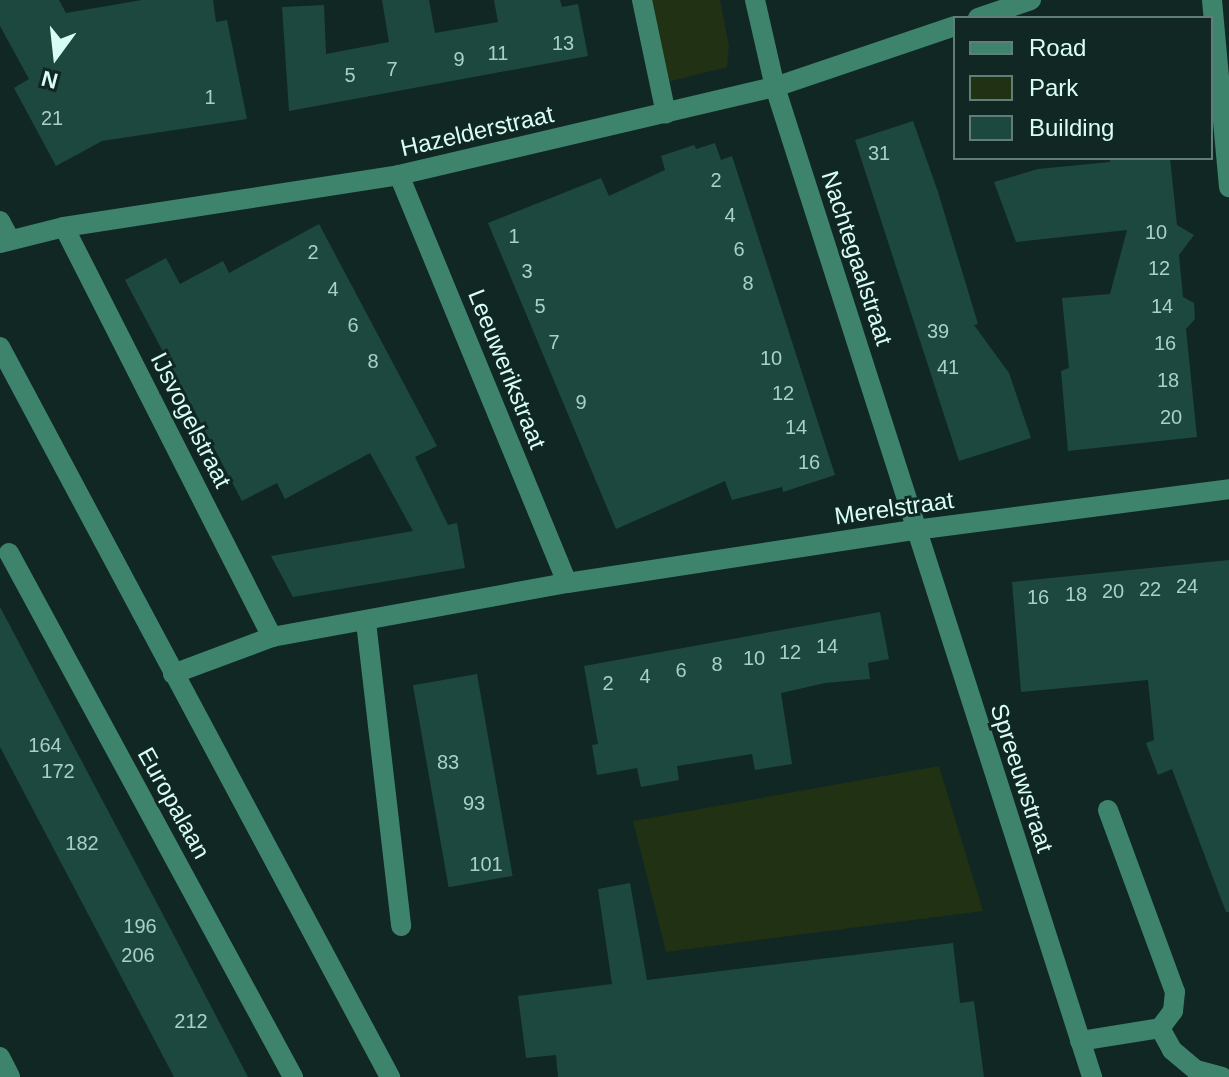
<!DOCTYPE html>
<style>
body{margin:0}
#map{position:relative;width:1229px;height:1077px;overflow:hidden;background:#112723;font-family:Helvetica,sans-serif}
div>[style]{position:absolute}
.green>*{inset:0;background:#203114}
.building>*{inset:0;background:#1d4840;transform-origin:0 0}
.minor>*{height:20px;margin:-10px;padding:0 10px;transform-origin:10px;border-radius:10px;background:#3e846d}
span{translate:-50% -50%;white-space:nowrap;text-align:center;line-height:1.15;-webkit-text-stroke:6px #112723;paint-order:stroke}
.number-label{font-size:20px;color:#a9d0c7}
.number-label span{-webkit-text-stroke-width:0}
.street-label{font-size:24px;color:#d8fef4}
.legend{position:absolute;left:953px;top:16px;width:260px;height:144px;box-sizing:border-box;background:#112723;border:2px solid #617d77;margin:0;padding:10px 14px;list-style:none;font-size:24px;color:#d8fef4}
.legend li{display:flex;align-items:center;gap:16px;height:40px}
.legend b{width:40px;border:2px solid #617d77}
.north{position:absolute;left:16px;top:16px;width:80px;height:80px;-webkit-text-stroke:6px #112723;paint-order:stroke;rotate:195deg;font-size:22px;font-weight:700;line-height:32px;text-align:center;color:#d8fef4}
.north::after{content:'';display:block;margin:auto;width:28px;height:36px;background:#d8fef4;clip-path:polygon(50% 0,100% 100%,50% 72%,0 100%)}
</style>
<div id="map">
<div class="green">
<div style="clip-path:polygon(650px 0,720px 0,729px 46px,727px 67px,667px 82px)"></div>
<div style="clip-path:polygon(939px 766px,983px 911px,666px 952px,633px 821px)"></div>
</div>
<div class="building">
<div style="clip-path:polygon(0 0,59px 0,66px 13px,142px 0,213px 0,216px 22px,227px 20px,247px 119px,102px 141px,56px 166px,14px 88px,29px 79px,0 26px)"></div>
<div style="clip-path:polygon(382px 0,429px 0,435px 33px,498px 22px,494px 0,560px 0,562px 7px,578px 4px,588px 56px,289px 111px,282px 7px,324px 5px,326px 54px,389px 42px)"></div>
<div style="clip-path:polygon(913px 121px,938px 192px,978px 324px,974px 325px,1009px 373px,1031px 438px,959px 461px,855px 140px)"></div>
<div style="clip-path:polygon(715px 143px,721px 160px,732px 156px,835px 475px,783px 492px,782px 487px,732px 500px,725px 481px,616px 529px,488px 223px,601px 178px,609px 196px,665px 170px,661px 156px,694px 145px,696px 149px)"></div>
<div style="clip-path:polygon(1110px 158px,1170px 158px,1177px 225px,1194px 235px,1179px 255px,1183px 297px,1194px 303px,1195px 319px,1186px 329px,1197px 437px,1068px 451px,1061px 371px,1069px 368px,1062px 298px,1110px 294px,1127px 230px,1016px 242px,994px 182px,1038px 169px,1110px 162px)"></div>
<div style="clip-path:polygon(319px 224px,437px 446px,415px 457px,448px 525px,457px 523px,465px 568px,293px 597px,271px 556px,413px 531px,370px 453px,285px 499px,277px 483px,242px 501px,125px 280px,166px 258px,180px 284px,223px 261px,229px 273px)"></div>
<div style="clip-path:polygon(1229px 560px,1229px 912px,1226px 912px,1172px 769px,1158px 775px,1146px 743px,1154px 740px,1148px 680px,1021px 692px,1012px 582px)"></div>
<div style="clip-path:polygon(0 607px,169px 926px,248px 1077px,174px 1077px,0 747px)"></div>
<div style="clip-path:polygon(880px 612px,889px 659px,868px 663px,870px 679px,825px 683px,781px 693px,792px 764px,755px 770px,752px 754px,677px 766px,679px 780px,641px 787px,637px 768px,597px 775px,592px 745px,598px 744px,584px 666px)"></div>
<div style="left:477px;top:674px;width:205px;height:65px;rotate:80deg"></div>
<div style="clip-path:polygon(630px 883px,647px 980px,953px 943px,960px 1003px,974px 1001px,984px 1077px,558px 1077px,556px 1055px,526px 1058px,518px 996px,612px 984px,598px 889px)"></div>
</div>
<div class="minor">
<div style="left:642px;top:0;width:116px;rotate:78.1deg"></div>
<div style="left:755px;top:0;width:89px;rotate:77.1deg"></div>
<div style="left:775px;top:87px;width:1040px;rotate:72.24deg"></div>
<div style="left:1212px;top:0;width:188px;rotate:84.8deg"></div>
<div style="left:978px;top:18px;width:56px;rotate:-18.8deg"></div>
<div style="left:399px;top:175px;width:441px;rotate:67.6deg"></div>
<div style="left:0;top:221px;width:21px;rotate:62deg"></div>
<div style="left:64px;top:227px;width:460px;rotate:63.1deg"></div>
<div style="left:0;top:243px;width:66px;rotate:-14deg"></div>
<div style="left:64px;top:227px;width:339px;rotate:-8.8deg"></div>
<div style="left:399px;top:175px;width:386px;rotate:-13.2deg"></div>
<div style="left:775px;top:87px;width:190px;rotate:-18.7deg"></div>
<div style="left:0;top:347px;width:828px;rotate:61.89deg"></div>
<div style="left:9px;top:553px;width:596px;rotate:61.54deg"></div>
<div style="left:366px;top:622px;width:306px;rotate:83.4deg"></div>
<div style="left:173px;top:674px;width:106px;rotate:-20.5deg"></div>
<div style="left:272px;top:637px;width:300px;rotate:-10.4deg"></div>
<div style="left:567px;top:583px;width:352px;rotate:-8.7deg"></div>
<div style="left:915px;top:530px;width:317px;rotate:-7.4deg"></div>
<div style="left:1108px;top:810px;width:194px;rotate:69.8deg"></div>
<div style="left:1175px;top:992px;width:19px;rotate:96deg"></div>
<div style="left:1173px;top:1011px;width:21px;rotate:127deg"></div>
<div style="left:1160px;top:1028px;width:25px;rotate:61deg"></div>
<div style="left:1172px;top:1050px;width:31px;rotate:40deg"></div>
<div style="left:1196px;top:1070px;width:27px;rotate:15deg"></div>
<div style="left:1080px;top:1041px;width:81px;rotate:-9.2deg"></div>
<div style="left:0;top:1057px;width:22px;rotate:63deg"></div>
</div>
<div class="number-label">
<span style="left:563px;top:43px">13</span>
<span style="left:498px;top:53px">11</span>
<span style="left:459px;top:59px">9</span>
<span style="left:392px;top:69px">7</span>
<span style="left:350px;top:75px">5</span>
<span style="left:210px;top:97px">1</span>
<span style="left:52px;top:118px">21</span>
<span style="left:879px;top:153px">31</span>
<span style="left:716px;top:180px">2</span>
<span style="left:730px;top:215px">4</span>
<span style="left:1156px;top:232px">10</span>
<span style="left:514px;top:236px">1</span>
<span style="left:739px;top:249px">6</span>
<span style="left:313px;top:252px">2</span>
<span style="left:1159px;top:268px">12</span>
<span style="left:527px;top:271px">3</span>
<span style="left:748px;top:283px">8</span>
<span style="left:333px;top:289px">4</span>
<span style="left:540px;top:306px">5</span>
<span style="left:1162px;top:306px">14</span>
<span style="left:353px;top:325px">6</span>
<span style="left:938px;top:331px">39</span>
<span style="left:554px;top:342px">7</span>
<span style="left:1165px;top:343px">16</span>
<span style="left:771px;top:358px">10</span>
<span style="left:373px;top:361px">8</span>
<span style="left:948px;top:367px">41</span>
<span style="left:1168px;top:380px">18</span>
<span style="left:783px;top:393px">12</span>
<span style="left:581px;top:402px">9</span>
<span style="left:1171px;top:417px">20</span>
<span style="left:796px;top:427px">14</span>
<span style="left:809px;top:462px">16</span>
<span style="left:1187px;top:586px">24</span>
<span style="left:1150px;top:589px">22</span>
<span style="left:1113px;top:591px">20</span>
<span style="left:1076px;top:594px">18</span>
<span style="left:1038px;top:597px">16</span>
<span style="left:827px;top:646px">14</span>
<span style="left:790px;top:652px">12</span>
<span style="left:754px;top:658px">10</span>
<span style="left:717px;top:664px">8</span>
<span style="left:681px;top:670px">6</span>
<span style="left:645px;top:676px">4</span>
<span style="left:608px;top:683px">2</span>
<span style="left:45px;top:745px">164</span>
<span style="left:448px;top:762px">83</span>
<span style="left:58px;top:771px">172</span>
<span style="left:474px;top:803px">93</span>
<span style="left:82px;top:843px">182</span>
<span style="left:486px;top:864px">101</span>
<span style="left:140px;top:926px">196</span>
<span style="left:138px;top:955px">206</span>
<span style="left:191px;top:1021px">212</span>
</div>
<div class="street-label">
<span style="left:477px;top:131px;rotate:-13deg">Hazelderstraat</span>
<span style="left:857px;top:258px;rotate:72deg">Nachtegaalstraat</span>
<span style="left:507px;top:369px;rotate:68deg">Leeuwerikstraat</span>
<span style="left:191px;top:420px;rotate:63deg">IJsvogelstraat</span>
<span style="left:894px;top:508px;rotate:-8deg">Merelstraat</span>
<span style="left:1022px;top:778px;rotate:72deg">Spreeuwstraat</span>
<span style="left:174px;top:803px;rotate:61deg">Europalaan</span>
</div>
<ul class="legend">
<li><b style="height:10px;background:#3e846d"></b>Road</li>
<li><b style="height:22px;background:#203114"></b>Park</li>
<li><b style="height:22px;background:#1d4840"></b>Building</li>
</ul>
<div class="north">N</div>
</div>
